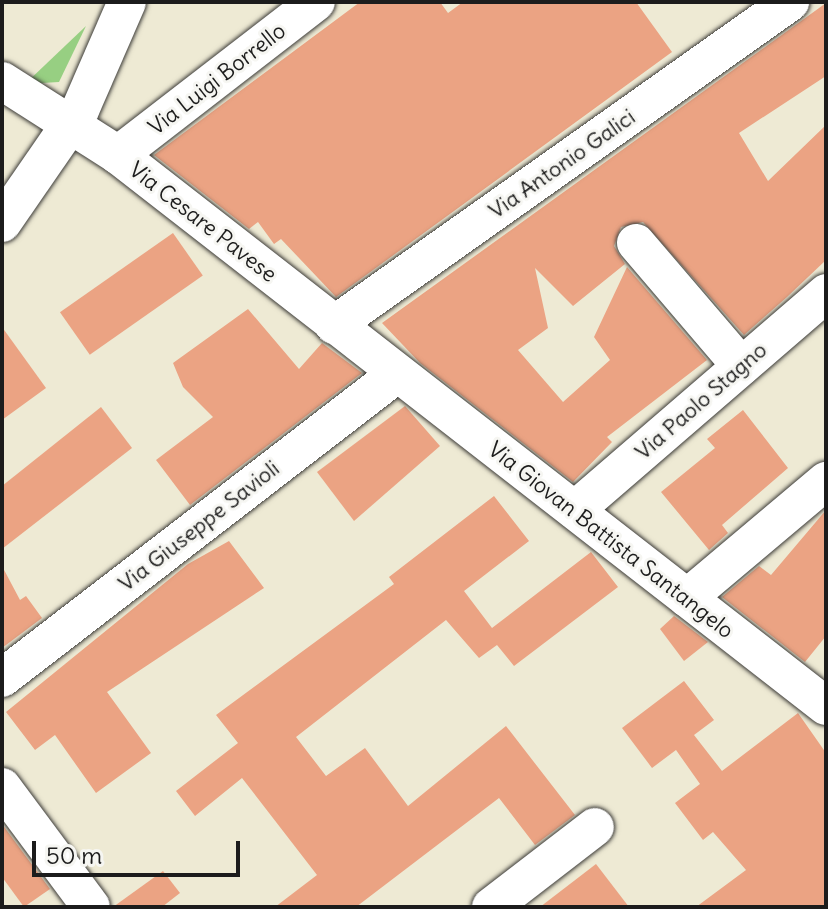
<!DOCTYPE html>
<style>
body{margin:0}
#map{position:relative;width:828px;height:909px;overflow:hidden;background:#eeead4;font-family:Delius,sans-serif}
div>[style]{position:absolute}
.green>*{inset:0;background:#97cf82}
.building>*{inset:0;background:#eba383;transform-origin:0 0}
.roads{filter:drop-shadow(0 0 2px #3c3b38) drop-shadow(0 0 2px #3c3b38)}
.minor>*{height:38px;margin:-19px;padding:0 19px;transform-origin:19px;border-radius:19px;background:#fff}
span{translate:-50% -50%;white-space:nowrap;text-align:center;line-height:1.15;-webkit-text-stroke:6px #f6f6f2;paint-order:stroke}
.street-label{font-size:22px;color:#1c1c1c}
.frame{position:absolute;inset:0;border:4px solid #1c1c1c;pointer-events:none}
.scale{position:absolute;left:32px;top:841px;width:208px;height:36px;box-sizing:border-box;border:4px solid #1c1c1c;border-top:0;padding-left:10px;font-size:24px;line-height:28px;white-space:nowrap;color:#1c1c1c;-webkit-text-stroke:6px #f6f6f2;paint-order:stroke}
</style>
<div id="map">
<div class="green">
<div style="clip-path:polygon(86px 26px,59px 82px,25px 84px)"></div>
</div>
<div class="building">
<div style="clip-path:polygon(360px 2px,440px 2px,448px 13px,463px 2px,636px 2px,672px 52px,336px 297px,281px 239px,274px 244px,258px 222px,249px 229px,154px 155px)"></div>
<div style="clip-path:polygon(826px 3px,826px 76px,739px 133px,768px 181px,826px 125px,826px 260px,787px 297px,744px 335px,643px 222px,621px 227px,614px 246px,625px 264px,573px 306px,535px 268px,548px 328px,518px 350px,563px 402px,610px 360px,594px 337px,627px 267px,707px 360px,607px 437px,612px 442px,573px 482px,420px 363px,382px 323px)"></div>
<div style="left:173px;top:233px;width:52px;height:138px;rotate:55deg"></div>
<div style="clip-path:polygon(248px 309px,299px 369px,322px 343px,362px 373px,190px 505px,156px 460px,213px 417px,183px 387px,173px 363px)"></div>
<div style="clip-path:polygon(2px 327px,46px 388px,2px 420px)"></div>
<div style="clip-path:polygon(405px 406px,440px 446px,354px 521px,317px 472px)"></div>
<div style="clip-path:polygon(101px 407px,132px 448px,2px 549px,2px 486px)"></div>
<div style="clip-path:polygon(743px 410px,788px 468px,722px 525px,728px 533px,709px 550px,661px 492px,715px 448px,707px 439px)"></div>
<div style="clip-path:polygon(494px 496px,529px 541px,464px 591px,492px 628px,591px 552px,618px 587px,514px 666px,497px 645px,479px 658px,446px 620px,296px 737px,326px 776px,365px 748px,408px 806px,506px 726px,575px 815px,535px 845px,499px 798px,356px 907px,275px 907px,317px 875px,242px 778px,195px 816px,176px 791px,238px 743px,216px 715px,394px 584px,389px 577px)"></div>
<div style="clip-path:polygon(826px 510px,826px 636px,805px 662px,722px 597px,759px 566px,771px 575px)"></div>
<div style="clip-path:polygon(229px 541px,264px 588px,107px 692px,151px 753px,96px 793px,55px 735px,35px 750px,6px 712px,188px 564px)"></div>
<div style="clip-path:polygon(2px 566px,20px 600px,26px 596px,42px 618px,2px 648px)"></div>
<div style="clip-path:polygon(674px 616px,708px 642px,684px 661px,660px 629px)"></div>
<div style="clip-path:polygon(684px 681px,714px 720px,694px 735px,722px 771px,798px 713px,826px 753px,826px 907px,696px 907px,746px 870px,713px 832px,703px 840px,675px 803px,700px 784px,676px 750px,652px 768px,622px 728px)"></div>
<div style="clip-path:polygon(2px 824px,50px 889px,24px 907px,2px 877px)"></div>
<div style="clip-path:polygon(596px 864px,629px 907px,540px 907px)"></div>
<div style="clip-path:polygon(163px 871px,180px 893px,162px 907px,113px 907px)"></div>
</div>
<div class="roads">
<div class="minor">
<div style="left:2px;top:81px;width:138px;rotate:32.5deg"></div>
<div style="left:118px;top:155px;width:897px;rotate:37.89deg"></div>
<div style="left:118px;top:155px;width:250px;rotate:-37.7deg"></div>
<div style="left:2px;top:223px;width:137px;rotate:-55.4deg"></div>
<div style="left:80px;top:110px;width:118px;rotate:-66.5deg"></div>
<div style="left:636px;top:243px;width:162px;rotate:49.5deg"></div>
<div style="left:334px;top:325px;width:559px;rotate:-35.31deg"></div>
<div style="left:575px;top:510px;width:332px;rotate:-40.8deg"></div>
<div style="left:687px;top:598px;width:182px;rotate:-40.1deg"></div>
<div style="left:2px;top:678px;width:498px;rotate:-37.6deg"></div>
<div style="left:2px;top:787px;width:149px;rotate:53.4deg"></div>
<div style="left:491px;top:907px;width:131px;rotate:-37.6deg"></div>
</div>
</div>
<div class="street-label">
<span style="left:217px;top:79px;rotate:-38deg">Via Luigi Borrello</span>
<span style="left:562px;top:164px;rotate:-35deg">Via Antonio Galici</span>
<span style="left:203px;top:222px;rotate:38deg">Via Cesare Pavese</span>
<span style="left:701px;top:401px;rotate:-41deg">Via Paolo Stagno</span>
<span style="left:199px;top:526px;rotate:-38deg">Via Giuseppe Savioli</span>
<span style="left:611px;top:540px;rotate:38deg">Via Giovan Battista Santangelo</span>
</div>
<div class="frame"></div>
<div class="scale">50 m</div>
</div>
